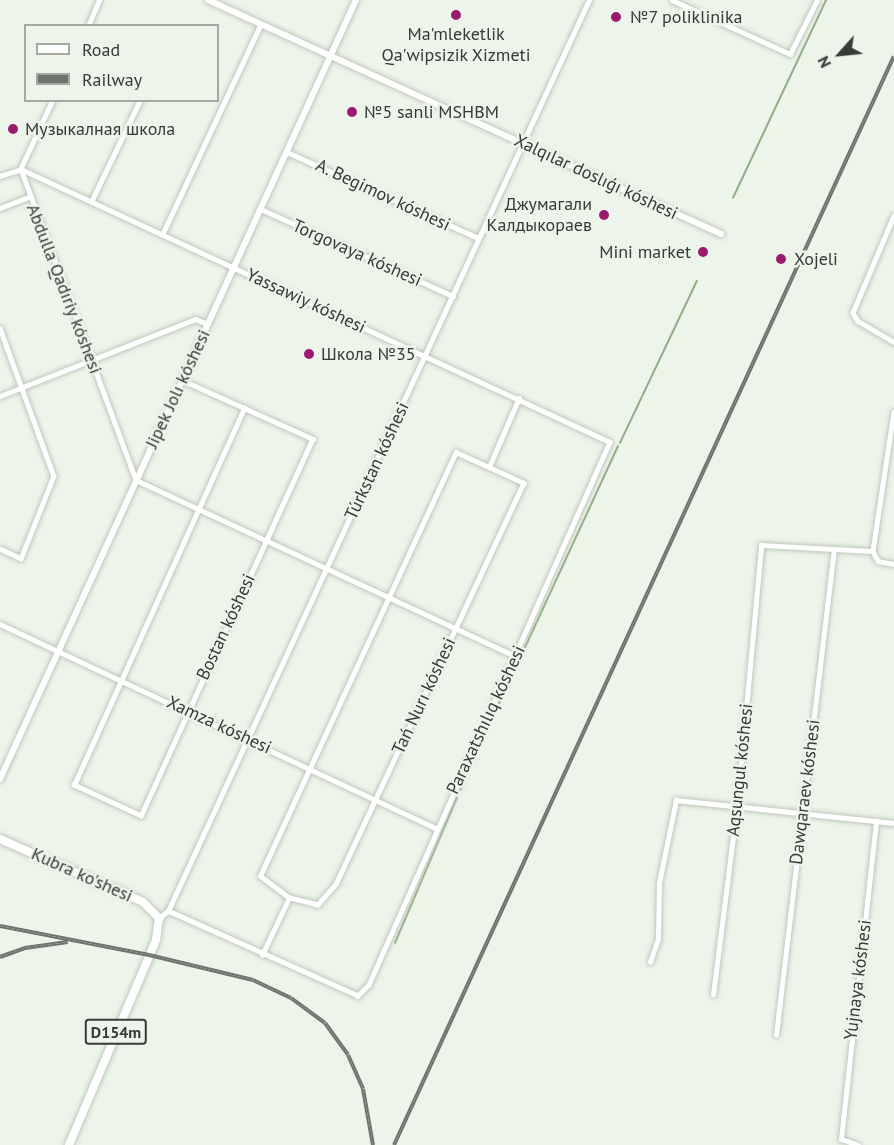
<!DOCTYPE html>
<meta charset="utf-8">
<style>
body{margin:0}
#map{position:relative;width:894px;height:1145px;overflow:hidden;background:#edf5ea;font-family:"PT Sans",sans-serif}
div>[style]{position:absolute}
.stream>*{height:1.5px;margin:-0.75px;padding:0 0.75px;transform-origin:0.75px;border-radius:0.75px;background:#91ad86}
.roads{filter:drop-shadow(0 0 2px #c0c8bd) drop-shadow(0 0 2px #c0c8bd)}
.minor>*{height:4.5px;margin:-2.25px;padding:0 2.25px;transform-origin:2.25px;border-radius:2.25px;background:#fff}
.tertiary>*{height:6px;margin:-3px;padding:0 3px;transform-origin:3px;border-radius:3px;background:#fff}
.primary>*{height:8px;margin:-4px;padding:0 4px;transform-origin:4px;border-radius:4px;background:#fff}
.rail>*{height:4px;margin-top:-2px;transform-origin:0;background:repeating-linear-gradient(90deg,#edf5ea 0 4.5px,#6e736c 0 9px);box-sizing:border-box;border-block:2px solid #6e736c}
.dots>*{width:16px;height:16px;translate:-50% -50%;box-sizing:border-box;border:3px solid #edf5ea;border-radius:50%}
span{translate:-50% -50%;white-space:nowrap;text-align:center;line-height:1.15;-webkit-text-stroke:5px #edf5ea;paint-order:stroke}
.shield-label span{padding:2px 4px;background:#edf5ea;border:2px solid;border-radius:4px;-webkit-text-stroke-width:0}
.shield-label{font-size:16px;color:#373a36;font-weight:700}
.poi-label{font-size:18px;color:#373a36}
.left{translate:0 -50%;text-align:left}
.right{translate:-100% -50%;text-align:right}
.street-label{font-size:18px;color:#373a36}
.legend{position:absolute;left:24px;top:24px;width:195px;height:78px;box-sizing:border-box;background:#edf5ea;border:2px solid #a4aaa2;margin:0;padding:8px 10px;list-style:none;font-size:18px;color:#373a36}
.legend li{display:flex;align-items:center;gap:12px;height:30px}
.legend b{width:30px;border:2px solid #a4aaa2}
.north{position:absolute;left:810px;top:24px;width:60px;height:60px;-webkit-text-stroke:4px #edf5ea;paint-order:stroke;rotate:243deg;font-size:16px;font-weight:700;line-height:24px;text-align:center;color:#373a36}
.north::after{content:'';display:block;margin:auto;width:21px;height:27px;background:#373a36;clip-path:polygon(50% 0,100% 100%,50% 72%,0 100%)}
</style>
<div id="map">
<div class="stream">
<div style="left:733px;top:198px;width:219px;rotate:-64.8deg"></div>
<div style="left:620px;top:443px;width:179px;rotate:-64.6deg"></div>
<div style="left:395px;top:943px;width:201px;rotate:-66.9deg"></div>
<div style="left:474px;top:758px;width:343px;rotate:-65.2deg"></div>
</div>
<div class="roads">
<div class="minor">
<div style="left:672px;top:0;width:130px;rotate:24.6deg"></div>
<div style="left:790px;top:54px;width:60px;rotate:-63.4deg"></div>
<div style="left:88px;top:26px;width:28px;rotate:-67deg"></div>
<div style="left:53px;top:100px;width:76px;rotate:114.9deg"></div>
<div style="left:21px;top:169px;width:332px;rotate:69.7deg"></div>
<div style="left:136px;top:480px;width:419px;rotate:24.9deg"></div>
<div style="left:287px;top:152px;width:209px;rotate:24.2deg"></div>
<div style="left:0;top:176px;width:22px;rotate:-18deg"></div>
<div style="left:21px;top:169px;width:649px;rotate:24.87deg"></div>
<div style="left:610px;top:442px;width:594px;rotate:113.93deg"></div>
<div style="left:369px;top:985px;width:16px;rotate:135deg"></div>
<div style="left:358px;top:996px;width:208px;rotate:-155.9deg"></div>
<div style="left:91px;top:202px;width:113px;rotate:-64.3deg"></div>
<div style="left:0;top:208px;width:31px;rotate:-21deg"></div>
<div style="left:261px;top:209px;width:211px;rotate:24.4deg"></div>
<div style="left:894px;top:216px;width:105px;rotate:112.9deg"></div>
<div style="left:853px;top:313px;width:9px;rotate:58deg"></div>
<div style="left:858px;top:321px;width:42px;rotate:30.3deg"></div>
<div style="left:162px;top:235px;width:233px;rotate:-64.9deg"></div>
<div style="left:0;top:328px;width:158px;rotate:70deg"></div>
<div style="left:54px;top:476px;width:89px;rotate:111.7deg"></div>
<div style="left:21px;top:559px;width:23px;rotate:-155deg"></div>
<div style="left:182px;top:380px;width:144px;rotate:24.2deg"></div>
<div style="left:313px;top:439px;width:414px;rotate:114.5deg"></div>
<div style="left:141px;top:816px;width:74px;rotate:-155.2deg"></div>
<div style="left:74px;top:785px;width:414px;rotate:-65.7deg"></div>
<div style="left:0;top:396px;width:210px;rotate:-21.5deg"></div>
<div style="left:195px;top:319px;width:14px;rotate:21deg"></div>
<div style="left:894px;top:412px;width:141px;rotate:98.6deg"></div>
<div style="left:873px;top:551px;width:11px;rotate:63deg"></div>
<div style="left:878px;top:561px;width:16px;rotate:11deg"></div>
<div style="left:456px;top:452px;width:75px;rotate:24.5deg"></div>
<div style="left:524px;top:483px;width:442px;rotate:115.1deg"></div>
<div style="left:337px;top:883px;width:29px;rotate:131deg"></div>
<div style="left:318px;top:905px;width:30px;rotate:-166deg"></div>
<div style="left:289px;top:898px;width:36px;rotate:-143deg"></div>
<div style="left:260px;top:876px;width:467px;rotate:-65.2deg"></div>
<div style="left:489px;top:467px;width:75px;rotate:-66.5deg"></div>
<div style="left:0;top:624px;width:481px;rotate:25.1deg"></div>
<div style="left:159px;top:918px;width:11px;rotate:-38deg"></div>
<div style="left:168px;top:911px;width:1004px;rotate:-65.2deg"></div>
<div style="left:262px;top:955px;width:63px;rotate:-64.7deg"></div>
<div style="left:650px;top:962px;width:24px;rotate:-71deg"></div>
<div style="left:658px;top:939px;width:56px;rotate:-89deg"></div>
<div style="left:659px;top:883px;width:85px;rotate:-78.4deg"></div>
<div style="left:676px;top:800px;width:219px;rotate:6deg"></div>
<div style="left:713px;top:995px;width:191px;rotate:-82.8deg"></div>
<div style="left:737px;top:806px;width:262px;rotate:-84.7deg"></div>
<div style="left:761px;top:545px;width:112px;rotate:3.1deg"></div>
<div style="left:776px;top:1035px;width:489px;rotate:-83.2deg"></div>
<div style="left:841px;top:1139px;width:320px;rotate:-83.7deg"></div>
<div style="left:841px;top:1139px;width:18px;rotate:19deg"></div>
</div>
<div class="tertiary">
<div style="left:208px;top:0;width:564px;rotate:24.52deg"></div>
<div style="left:0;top:779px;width:856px;rotate:-65.44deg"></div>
</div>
<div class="primary">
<div style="left:0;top:839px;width:156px;rotate:23.8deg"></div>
<div style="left:143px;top:902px;width:23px;rotate:45deg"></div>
<div style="left:159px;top:918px;width:22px;rotate:98deg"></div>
<div style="left:156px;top:940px;width:223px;rotate:113deg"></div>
</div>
</div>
<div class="rail">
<div style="left:0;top:926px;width:152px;rotate:11deg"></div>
<div style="left:149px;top:955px;width:107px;rotate:13.5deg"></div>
<div style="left:253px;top:980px;width:42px;rotate:25.3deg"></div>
<div style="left:291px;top:998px;width:42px;rotate:36.3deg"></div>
<div style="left:325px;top:1023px;width:39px;rotate:54deg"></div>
<div style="left:348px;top:1055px;width:37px;rotate:66deg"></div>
<div style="left:363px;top:1089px;width:57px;rotate:79.9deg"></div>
<div style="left:0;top:957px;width:27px;rotate:-20deg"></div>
<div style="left:25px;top:948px;width:43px;rotate:-7.9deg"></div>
<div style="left:394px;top:1145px;width:1198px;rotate:-65.34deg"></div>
</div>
<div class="dots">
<div style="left:456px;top:15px;background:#9c1a6e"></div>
<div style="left:616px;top:17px;background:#9c1a6e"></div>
<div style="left:352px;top:112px;background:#9c1a6e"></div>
<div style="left:13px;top:129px;background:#9c1a6e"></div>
<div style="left:604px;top:215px;background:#9c1a6e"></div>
<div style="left:703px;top:252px;background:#9c1a6e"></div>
<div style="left:781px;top:259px;background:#9c1a6e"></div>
<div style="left:309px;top:354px;background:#9c1a6e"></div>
</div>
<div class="shield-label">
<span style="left:116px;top:1032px">D154m</span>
</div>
<div class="poi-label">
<span class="left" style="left:630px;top:17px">№7 poliklinika</span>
<span style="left:456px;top:45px">Ma'mleketlik<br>Qa'wipsizik Xizmeti</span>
<span class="left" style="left:364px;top:112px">№5 sanli MSHBM</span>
<span class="left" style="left:25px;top:129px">Музыкалная школа</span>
<span class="right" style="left:592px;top:215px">Джумагали<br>Калдыкораев</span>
<span class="right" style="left:691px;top:252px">Mini market</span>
<span class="left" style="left:794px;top:259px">Xojeli</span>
<span class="left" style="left:321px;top:354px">Школа №35</span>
</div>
<div class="street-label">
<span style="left:596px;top:177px;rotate:25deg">Xalqılar doslıǵı kóshesi</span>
<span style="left:383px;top:195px;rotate:25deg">A. Begimov kóshesi</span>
<span style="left:357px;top:253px;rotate:24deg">Torgovaya kóshesi</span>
<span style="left:64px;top:289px;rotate:69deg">Abdulla Qadıriy kóshesi</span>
<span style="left:306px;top:301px;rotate:25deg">Yassawiy kóshesi</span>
<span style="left:178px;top:389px;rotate:-65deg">Jipek Jolı kóshesi</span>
<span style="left:377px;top:461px;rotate:-65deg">Túrkstan kóshesi</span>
<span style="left:226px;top:627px;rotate:-65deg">Bostan kóshesi</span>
<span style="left:424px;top:696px;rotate:-65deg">Tań Nurı kóshesi</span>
<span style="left:486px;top:720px;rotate:-65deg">Paraxatshılıq kóshesi</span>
<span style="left:219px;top:725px;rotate:25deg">Xamza kóshesi</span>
<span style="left:740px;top:770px;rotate:-84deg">Aqsungul kóshesi</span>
<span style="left:805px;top:792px;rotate:-83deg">Dawqaraev kóshesi</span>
<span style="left:82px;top:875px;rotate:24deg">Kubra ko'shesi</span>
<span style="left:858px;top:980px;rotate:-83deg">Yujnaya kóshesi</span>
</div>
<ul class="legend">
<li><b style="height:8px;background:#fff"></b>Road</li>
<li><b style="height:8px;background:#6e736c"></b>Railway</li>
</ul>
<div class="north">N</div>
</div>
